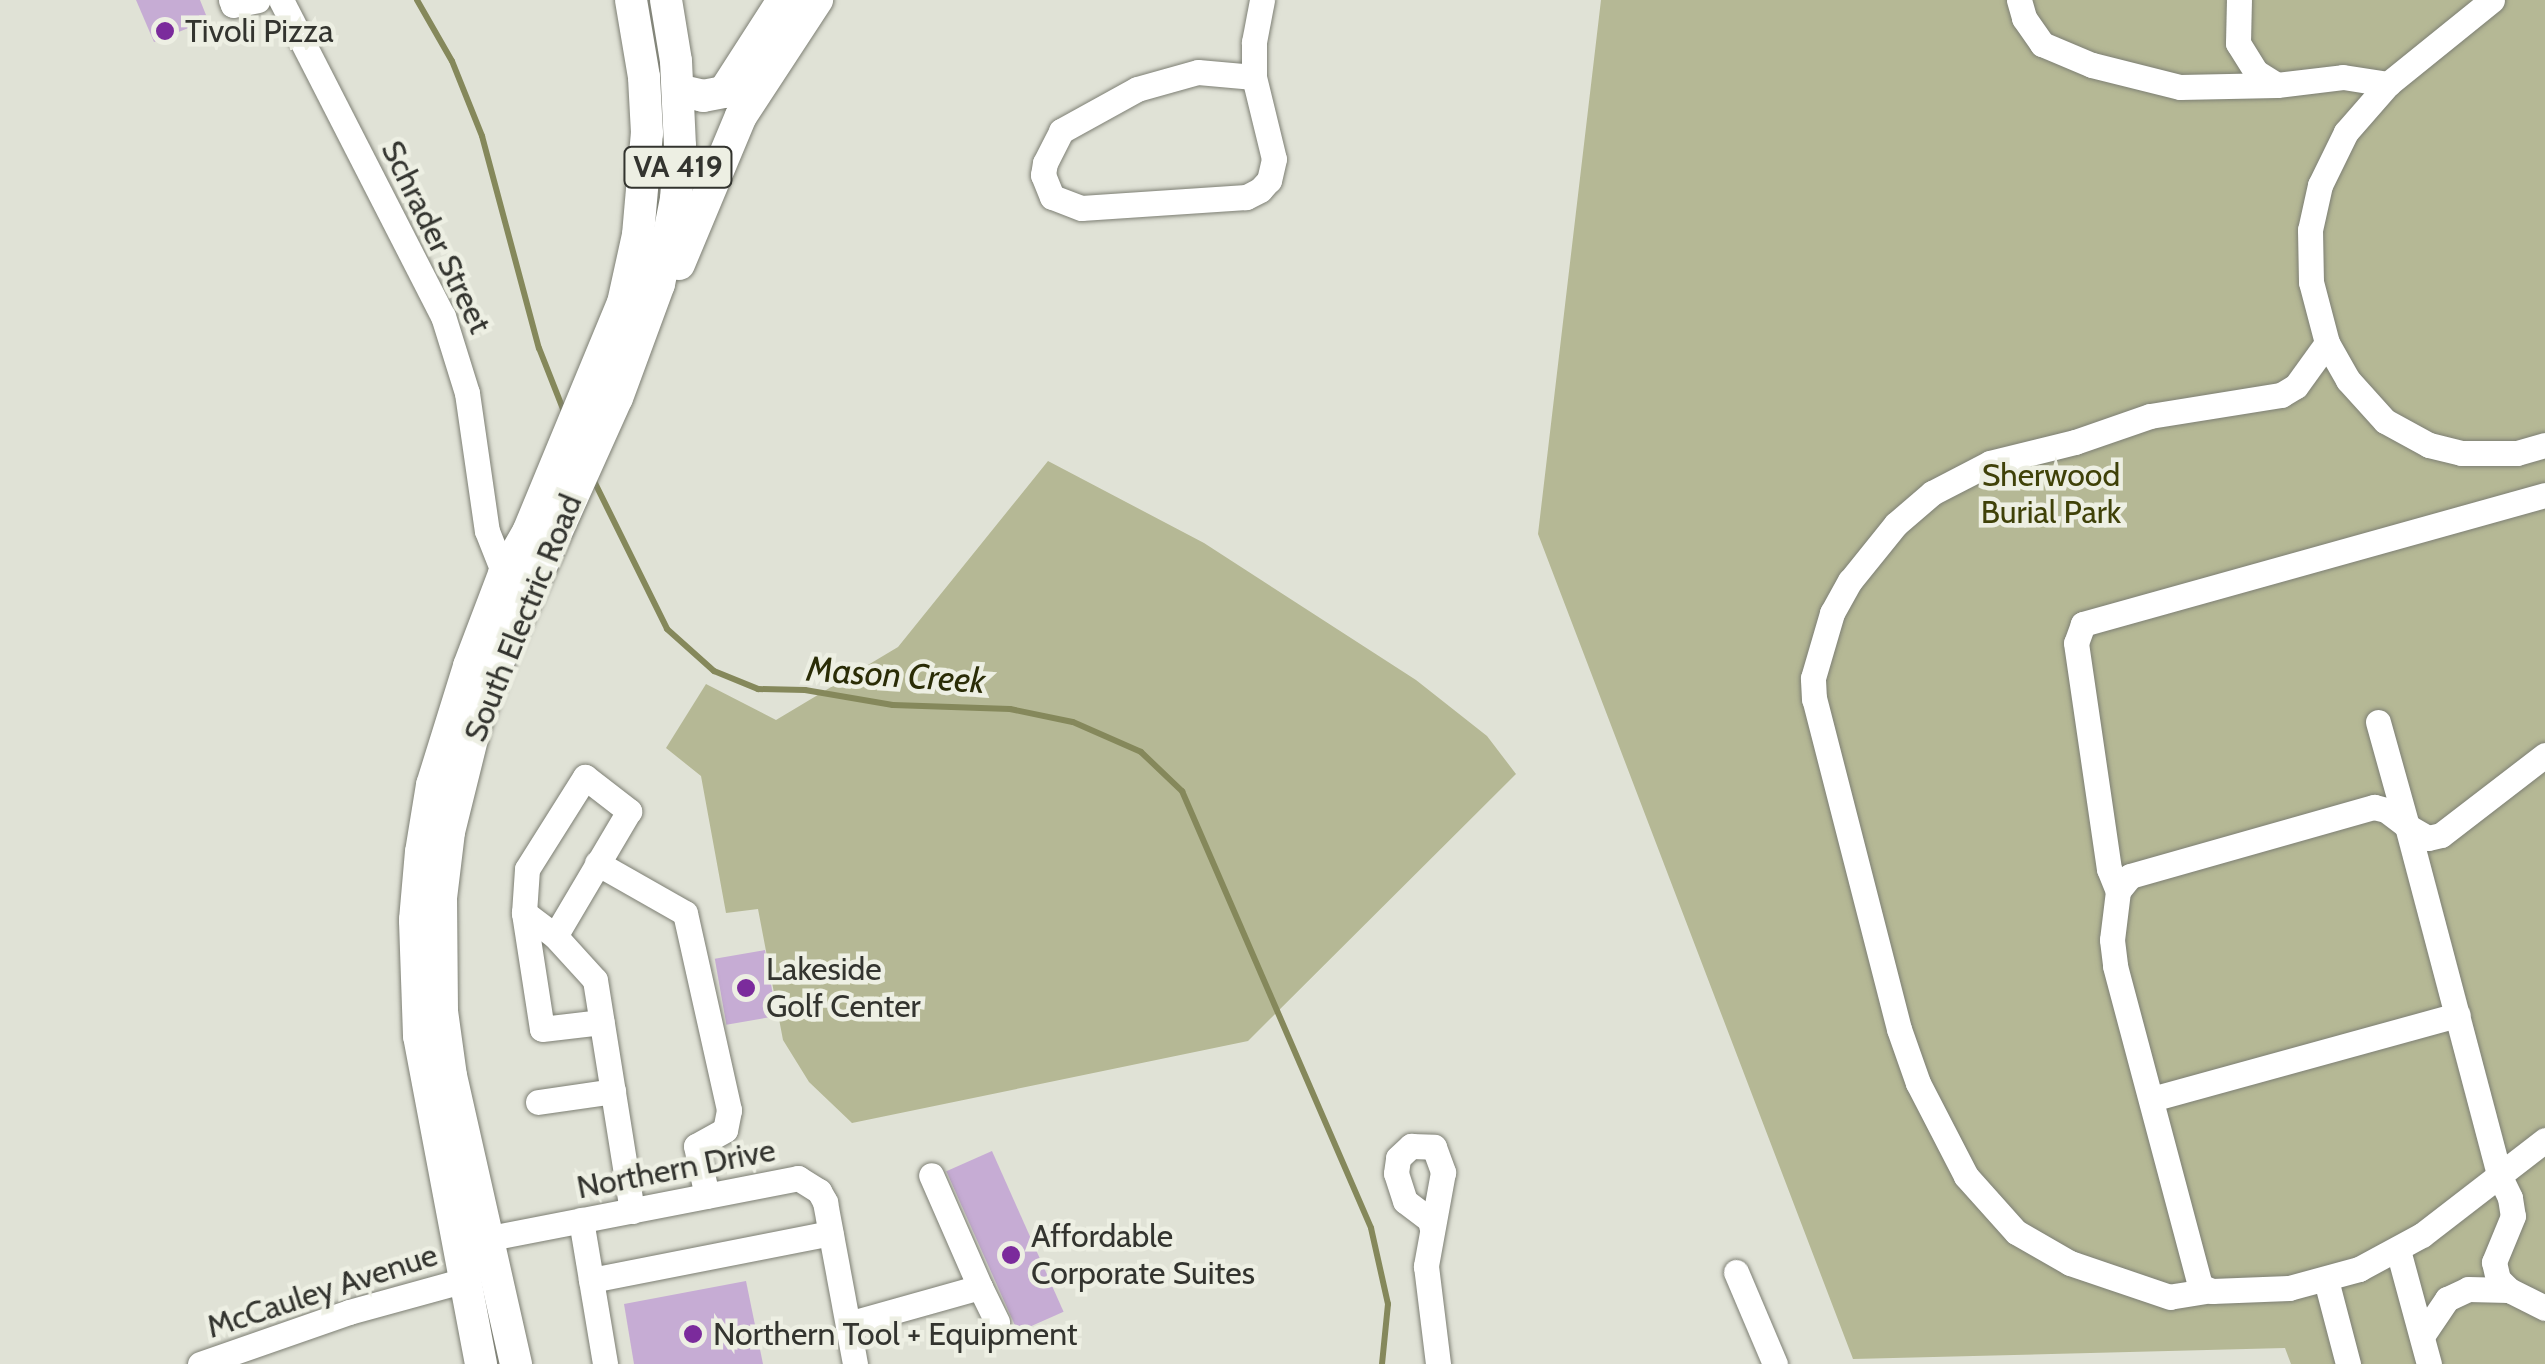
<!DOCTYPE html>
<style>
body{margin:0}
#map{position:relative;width:2545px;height:1364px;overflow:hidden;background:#e0e2d6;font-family:Cabin,sans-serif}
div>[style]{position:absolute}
.green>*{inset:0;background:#b5b895}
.stream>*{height:6px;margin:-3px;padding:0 3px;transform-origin:3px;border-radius:3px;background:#85885b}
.building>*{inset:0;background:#c6acd4;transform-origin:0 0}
.roads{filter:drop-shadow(0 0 2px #7d7f74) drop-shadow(0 0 2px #7d7f74)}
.minor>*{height:25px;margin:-12.5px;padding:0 12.5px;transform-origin:12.5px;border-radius:12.5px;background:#fff}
.major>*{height:32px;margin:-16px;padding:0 16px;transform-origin:16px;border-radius:16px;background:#fff}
.dots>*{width:28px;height:28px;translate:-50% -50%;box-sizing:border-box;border:5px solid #edefe3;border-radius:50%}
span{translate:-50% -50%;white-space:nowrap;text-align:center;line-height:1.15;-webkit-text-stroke:9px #edefe3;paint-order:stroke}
.shield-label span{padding:2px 8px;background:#edefe3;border:2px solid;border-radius:8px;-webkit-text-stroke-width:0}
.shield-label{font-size:30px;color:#33342f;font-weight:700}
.poi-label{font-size:32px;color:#33342f}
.left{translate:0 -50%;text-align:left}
.street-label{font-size:32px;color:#33342f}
.park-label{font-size:32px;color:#3f4108}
.water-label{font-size:35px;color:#2a2c06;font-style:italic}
</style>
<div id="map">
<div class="green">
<div style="clip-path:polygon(1601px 0,2545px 0,2545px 1364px,2291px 1364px,2285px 1348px,1853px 1359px,1538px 534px)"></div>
<div style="clip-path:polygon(1048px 461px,1204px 543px,1416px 680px,1487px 736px,1516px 774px,1248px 1041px,852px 1123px,809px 1082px,783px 1040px,758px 909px,726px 913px,701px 776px,666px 748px,706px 684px,776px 720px,898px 647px)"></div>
</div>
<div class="stream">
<div style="left:417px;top:0;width:70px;rotate:60.2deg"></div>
<div style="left:452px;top:61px;width:81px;rotate:68.2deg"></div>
<div style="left:482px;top:136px;width:220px;rotate:75deg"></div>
<div style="left:539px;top:348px;width:71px;rotate:68.5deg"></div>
<div style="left:594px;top:481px;width:165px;rotate:63.7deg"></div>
<div style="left:667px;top:629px;width:63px;rotate:41.8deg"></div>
<div style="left:714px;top:671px;width:48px;rotate:22.2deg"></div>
<div style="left:758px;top:689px;width:47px;rotate:1.2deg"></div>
<div style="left:805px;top:690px;width:89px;rotate:9.7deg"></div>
<div style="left:893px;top:705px;width:117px;rotate:2deg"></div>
<div style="left:1010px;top:709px;width:64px;rotate:11.7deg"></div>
<div style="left:1073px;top:722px;width:74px;rotate:23.8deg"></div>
<div style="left:1141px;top:752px;width:57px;rotate:43.6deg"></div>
<div style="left:1182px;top:791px;width:476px;rotate:66.6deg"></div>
<div style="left:1371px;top:1228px;width:78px;rotate:77.4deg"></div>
<div style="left:1388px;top:1304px;width:60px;rotate:95.7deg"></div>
</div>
<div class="building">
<div style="clip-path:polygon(136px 0,200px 0,208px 20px,154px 42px)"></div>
<div style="left:765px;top:950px;width:67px;height:51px;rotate:80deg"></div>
<div style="left:992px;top:1151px;width:176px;height:50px;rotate:66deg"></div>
<div style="clip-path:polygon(746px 1281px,763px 1364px,634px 1364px,624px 1304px)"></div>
</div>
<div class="roads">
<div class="minor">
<div style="left:231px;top:0;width:5px;rotate:68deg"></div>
<div style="left:233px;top:5px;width:25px;rotate:-11deg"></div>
<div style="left:281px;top:0;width:355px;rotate:62.9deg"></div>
<div style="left:443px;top:316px;width:81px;rotate:72.7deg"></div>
<div style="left:467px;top:393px;width:139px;rotate:81.8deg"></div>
<div style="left:487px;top:531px;width:46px;rotate:68.4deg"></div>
<div style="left:2019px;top:0;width:19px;rotate:74deg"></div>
<div style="left:2024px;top:18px;width:32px;rotate:55deg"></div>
<div style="left:2042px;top:44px;width:54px;rotate:22.8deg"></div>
<div style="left:2092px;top:65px;width:91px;rotate:14deg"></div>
<div style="left:2180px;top:87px;width:97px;rotate:-1.2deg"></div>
<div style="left:2277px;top:85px;width:25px;rotate:-148deg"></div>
<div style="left:2256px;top:72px;width:34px;rotate:-122deg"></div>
<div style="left:2238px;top:43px;width:43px;rotate:-88.7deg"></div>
<div style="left:2492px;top:0;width:134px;rotate:141.1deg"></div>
<div style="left:2388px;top:84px;width:64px;rotate:131.2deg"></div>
<div style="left:2346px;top:132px;width:59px;rotate:116.1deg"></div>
<div style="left:2320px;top:185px;width:46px;rotate:102.5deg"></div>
<div style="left:2310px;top:230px;width:52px;rotate:88.9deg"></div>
<div style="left:2311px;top:282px;width:63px;rotate:75.3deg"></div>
<div style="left:2327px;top:343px;width:43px;rotate:60.4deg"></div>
<div style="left:2348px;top:380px;width:55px;rotate:47.9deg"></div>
<div style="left:2385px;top:421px;width:50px;rotate:28.6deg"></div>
<div style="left:2429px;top:445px;width:33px;rotate:14deg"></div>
<div style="left:2461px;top:453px;width:56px"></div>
<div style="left:2517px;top:453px;width:29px;rotate:-16deg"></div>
<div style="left:1198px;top:72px;width:56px;rotate:5.1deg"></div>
<div style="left:1254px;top:77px;width:84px;rotate:76.3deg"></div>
<div style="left:1274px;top:159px;width:22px;rotate:103deg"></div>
<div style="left:1269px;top:180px;width:13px;rotate:132deg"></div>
<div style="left:1260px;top:190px;width:16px;rotate:153deg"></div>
<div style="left:1246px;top:197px;width:165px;rotate:176.2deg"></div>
<div style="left:1081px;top:208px;width:31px;rotate:-159deg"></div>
<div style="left:1052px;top:197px;width:24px;rotate:-112deg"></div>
<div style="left:1043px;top:175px;width:12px;rotate:-81deg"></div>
<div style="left:1045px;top:163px;width:36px;rotate:-63deg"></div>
<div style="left:1061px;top:131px;width:87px;rotate:-28.9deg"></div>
<div style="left:1137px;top:89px;width:63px;rotate:-15.6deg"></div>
<div style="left:1254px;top:77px;width:35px;rotate:-90deg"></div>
<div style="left:1254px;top:42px;width:43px;rotate:-79.2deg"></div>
<div style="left:2277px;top:85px;width:66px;rotate:-6.9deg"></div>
<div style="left:2343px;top:77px;width:46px;rotate:8.8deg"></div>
<div style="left:2545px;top:495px;width:480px;rotate:164.4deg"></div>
<div style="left:2083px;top:624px;width:20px;rotate:110deg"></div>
<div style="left:2076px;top:643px;width:228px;rotate:81.7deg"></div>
<div style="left:2109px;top:869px;width:24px;rotate:68deg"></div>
<div style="left:2118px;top:891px;width:49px;rotate:97deg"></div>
<div style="left:2112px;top:940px;width:26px;rotate:83deg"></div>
<div style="left:2115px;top:966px;width:331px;rotate:75.1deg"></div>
<div style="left:2200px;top:1286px;width:13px;rotate:23deg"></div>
<div style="left:2212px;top:1291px;width:77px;rotate:-2.2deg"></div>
<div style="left:2289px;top:1288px;width:73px;rotate:-15.2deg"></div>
<div style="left:2359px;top:1269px;width:72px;rotate:-28.4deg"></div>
<div style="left:2422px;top:1235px;width:155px;rotate:-37.7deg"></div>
<div style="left:2378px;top:722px;width:108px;rotate:74.4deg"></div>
<div style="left:2407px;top:826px;width:24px;rotate:30deg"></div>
<div style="left:2428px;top:838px;width:13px;rotate:-13deg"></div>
<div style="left:2441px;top:835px;width:131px;rotate:-37.6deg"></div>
<div style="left:597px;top:863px;width:101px;rotate:29.6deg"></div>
<div style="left:685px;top:913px;width:202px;rotate:77.4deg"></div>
<div style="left:729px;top:1110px;width:20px;rotate:101deg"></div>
<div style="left:725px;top:1130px;width:33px;rotate:151deg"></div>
<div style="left:696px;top:1146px;width:51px;rotate:77.6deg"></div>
<div style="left:2118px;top:891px;width:19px;rotate:-51deg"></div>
<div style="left:2130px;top:876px;width:254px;rotate:-15.8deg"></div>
<div style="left:2374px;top:807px;width:12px;rotate:14deg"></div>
<div style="left:2386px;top:810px;width:26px;rotate:37deg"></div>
<div style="left:2407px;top:826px;width:361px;rotate:75.2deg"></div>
<div style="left:2499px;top:1175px;width:25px;rotate:64deg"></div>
<div style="left:2510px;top:1198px;width:18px;rotate:81deg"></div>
<div style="left:2513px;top:1216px;width:50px;rotate:112.4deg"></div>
<div style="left:2494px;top:1262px;width:17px;rotate:77deg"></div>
<div style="left:2498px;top:1279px;width:16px;rotate:45deg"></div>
<div style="left:2509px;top:1290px;width:40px;rotate:26.6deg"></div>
<div style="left:524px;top:913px;width:117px;rotate:81.2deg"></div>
<div style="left:542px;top:1029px;width:60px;rotate:-6.7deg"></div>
<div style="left:555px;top:936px;width:39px;rotate:-143deg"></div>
<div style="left:524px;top:913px;width:44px;rotate:-86.1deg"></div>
<div style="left:527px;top:869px;width:109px;rotate:-57.8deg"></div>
<div style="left:585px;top:777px;width:56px;rotate:37.7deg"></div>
<div style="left:629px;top:811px;width:145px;rotate:120.6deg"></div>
<div style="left:555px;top:936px;width:59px;rotate:47.7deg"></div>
<div style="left:595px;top:980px;width:234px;rotate:80.9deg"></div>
<div style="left:2152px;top:1099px;width:317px;rotate:-15.4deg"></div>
<div style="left:538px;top:1102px;width:76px;rotate:-8.3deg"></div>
<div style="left:581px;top:1220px;width:146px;rotate:80.5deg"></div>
<div style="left:1432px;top:1229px;width:9px;rotate:-103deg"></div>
<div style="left:1430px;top:1220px;width:31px;rotate:-143deg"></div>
<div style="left:1405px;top:1201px;width:29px;rotate:-108deg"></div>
<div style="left:1396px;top:1173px;width:15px;rotate:-82deg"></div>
<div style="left:1398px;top:1158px;width:18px;rotate:-43deg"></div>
<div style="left:1411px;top:1146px;width:23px;rotate:2deg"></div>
<div style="left:1434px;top:1147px;width:27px;rotate:70deg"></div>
<div style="left:1443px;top:1172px;width:96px;rotate:100.3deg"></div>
<div style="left:1426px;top:1266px;width:99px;rotate:83deg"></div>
<div style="left:485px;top:1239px;width:319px;rotate:-11deg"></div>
<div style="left:798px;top:1178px;width:25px;rotate:32deg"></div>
<div style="left:819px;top:1191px;width:13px;rotate:61deg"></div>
<div style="left:825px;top:1202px;width:165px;rotate:79.5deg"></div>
<div style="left:2398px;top:1250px;width:118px;rotate:74.8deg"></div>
<div style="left:1736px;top:1272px;width:100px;rotate:67deg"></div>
<div style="left:591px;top:1280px;width:244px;rotate:-11.1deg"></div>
<div style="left:2326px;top:1280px;width:87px;rotate:75.3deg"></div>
<div style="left:980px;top:1287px;width:39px;rotate:64deg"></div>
<div style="left:2206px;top:1291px;width:36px;rotate:171deg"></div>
<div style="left:2170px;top:1297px;width:106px;rotate:-161.2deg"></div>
<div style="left:2070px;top:1263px;width:62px;rotate:-150.1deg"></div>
<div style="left:2016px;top:1232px;width:75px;rotate:-131.8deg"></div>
<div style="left:1966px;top:1176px;width:105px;rotate:-117.3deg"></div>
<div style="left:1918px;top:1083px;width:57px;rotate:-109.4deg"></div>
<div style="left:1899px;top:1029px;width:341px;rotate:-104.4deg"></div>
<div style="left:1814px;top:699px;width:21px;rotate:-93deg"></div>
<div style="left:1813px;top:678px;width:68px;rotate:-73.7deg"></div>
<div style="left:1832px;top:613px;width:37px;rotate:-61deg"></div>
<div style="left:1850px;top:581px;width:73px;rotate:-51.1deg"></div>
<div style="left:1896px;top:524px;width:48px;rotate:-40.7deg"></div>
<div style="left:1932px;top:493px;width:65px;rotate:-27.3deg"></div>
<div style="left:1990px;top:463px;width:88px;rotate:-13.9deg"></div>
<div style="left:2075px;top:442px;width:79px;rotate:-19.1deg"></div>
<div style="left:2150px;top:416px;width:133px;rotate:-9.1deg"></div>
<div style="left:2281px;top:395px;width:17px;rotate:-31deg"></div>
<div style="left:2296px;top:386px;width:53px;rotate:-54.2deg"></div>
<div style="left:848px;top:1324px;width:137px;rotate:-15.7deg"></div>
<div style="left:980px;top:1287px;width:122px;rotate:-113.6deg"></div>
<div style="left:2422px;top:1336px;width:45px;rotate:-56deg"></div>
<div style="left:2447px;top:1299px;width:23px;rotate:-25deg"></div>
<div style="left:2468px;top:1289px;width:41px;rotate:1.4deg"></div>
<div style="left:200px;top:1364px;width:158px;rotate:-19.2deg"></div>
<div style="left:349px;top:1312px;width:120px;rotate:-15.4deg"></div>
</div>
<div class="major">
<div style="left:678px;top:90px;width:26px;rotate:13deg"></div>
<div style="left:703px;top:96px;width:21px;rotate:-11deg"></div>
<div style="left:724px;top:92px;width:109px;rotate:-57.3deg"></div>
<div style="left:679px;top:264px;width:160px;rotate:-67.3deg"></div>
<div style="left:741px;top:116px;width:139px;rotate:-56.8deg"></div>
<div style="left:481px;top:1364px;width:334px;rotate:-100.7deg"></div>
<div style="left:419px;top:1036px;width:116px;rotate:-92deg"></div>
<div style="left:415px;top:920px;width:68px;rotate:-85deg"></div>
<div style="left:421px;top:852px;width:68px;rotate:-80.7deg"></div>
<div style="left:432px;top:785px;width:125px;rotate:-72.7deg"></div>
<div style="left:469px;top:666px;width:98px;rotate:-69.2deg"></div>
<div style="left:504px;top:574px;width:48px;rotate:-60.3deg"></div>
<div style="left:528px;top:532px;width:248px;rotate:-67.5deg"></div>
<div style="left:623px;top:303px;width:70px;rotate:-77.6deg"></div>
<div style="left:638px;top:235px;width:102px;rotate:-85deg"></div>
<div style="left:647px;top:133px;width:56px;rotate:-93.1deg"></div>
<div style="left:644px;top:77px;width:78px;rotate:-99.6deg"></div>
<div style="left:516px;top:1364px;width:295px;rotate:-102.7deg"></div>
<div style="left:451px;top:1076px;width:66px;rotate:-97.9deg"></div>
<div style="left:442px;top:1011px;width:113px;rotate:-90.5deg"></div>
<div style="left:441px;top:898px;width:66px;rotate:-83.1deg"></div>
<div style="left:449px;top:832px;width:112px;rotate:-76.1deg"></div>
<div style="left:476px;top:723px;width:67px;rotate:-69.9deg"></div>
<div style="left:499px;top:660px;width:287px;rotate:-65.8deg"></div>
<div style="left:617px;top:398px;width:121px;rotate:-69.8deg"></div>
<div style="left:659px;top:284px;width:87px;rotate:-78.7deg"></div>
<div style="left:676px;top:199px;width:53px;rotate:-85.7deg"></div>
<div style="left:680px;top:146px;width:85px;rotate:-92.7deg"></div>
<div style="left:676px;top:61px;width:62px;rotate:-99.3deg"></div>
</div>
</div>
<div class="dots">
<div style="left:165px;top:31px;background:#7b2b9c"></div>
<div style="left:746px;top:988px;background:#7b2b9c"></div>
<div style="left:1011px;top:1255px;background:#7b2b9c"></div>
<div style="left:693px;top:1334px;background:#7b2b9c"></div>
</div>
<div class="shield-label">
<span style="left:678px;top:167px">VA 419</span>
</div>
<div class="poi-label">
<span class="left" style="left:185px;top:31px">Tivoli Pizza</span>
<span class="left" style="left:766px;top:988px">Lakeside<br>Golf Center</span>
<span class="left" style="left:1031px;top:1255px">Affordable<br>Corporate Suites</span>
<span class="left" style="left:713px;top:1334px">Northern Tool + Equipment</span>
</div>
<div class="street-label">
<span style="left:436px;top:237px;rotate:64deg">Schrader Street</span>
<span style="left:523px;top:618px;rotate:-68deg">South Electric Road</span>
<span style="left:676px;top:1169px;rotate:-11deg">Northern Drive</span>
<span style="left:322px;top:1291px;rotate:-18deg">McCauley Avenue</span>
</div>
<div class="park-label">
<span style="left:2051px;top:494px">Sherwood<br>Burial Park</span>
</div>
<div class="water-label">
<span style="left:896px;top:675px;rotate:4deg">Mason Creek</span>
</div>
</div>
